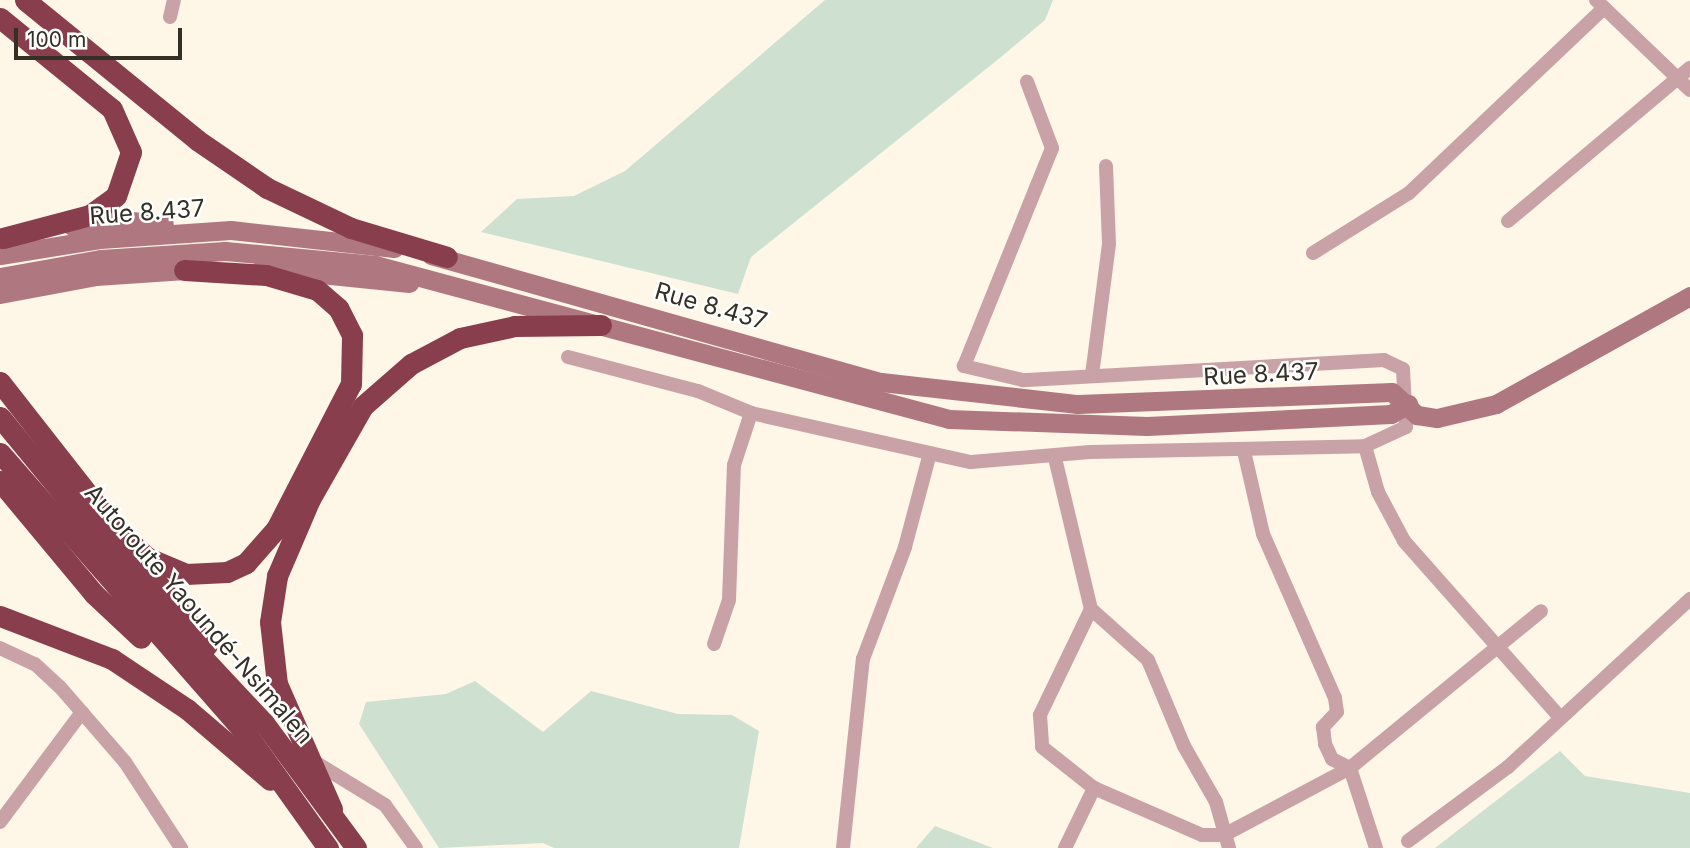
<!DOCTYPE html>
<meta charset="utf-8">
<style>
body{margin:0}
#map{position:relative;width:1690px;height:848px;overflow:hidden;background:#fef7e8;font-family:Inter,sans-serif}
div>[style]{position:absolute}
.green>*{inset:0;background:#cee0d0}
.street>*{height:14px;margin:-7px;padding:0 7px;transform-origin:7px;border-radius:7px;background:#c9a2a7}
.secondary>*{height:19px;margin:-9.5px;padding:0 9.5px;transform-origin:9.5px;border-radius:9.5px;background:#af7880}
.highway>*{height:21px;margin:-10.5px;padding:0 10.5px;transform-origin:10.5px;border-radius:10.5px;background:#893e4d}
span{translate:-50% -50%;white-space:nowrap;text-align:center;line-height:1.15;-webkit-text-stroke:5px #fff;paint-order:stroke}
.street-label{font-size:24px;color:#343026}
.scale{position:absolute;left:14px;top:28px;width:168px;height:32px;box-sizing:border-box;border:4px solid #343026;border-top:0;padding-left:9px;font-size:21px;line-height:24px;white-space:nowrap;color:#343026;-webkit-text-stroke:5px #fff;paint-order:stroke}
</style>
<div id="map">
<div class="green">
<div style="clip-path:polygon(825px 0,1053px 0,1045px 20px,1001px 57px,751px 257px,738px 294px,481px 232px,517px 199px,574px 196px,625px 171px)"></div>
<div style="clip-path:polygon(475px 681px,543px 732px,591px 691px,678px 714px,732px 715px,759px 731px,739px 848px,554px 848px,543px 843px,439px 848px,359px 724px,366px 702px,446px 694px)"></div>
<div style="clip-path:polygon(1560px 751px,1585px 776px,1690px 793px,1690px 848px,1435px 848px)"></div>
<div style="clip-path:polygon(935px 826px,993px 848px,916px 848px)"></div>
</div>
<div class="street">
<div style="left:1596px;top:0;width:130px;rotate:43.8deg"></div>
<div style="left:170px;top:17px;width:17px;rotate:-77deg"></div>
<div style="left:1508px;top:221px;width:238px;rotate:-40.1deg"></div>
<div style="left:1313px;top:253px;width:113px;rotate:-32deg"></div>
<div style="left:1409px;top:193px;width:269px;rotate:-43.5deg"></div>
<div style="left:568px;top:357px;width:134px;rotate:14.7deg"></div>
<div style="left:698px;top:391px;width:57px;rotate:22.5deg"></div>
<div style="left:751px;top:413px;width:225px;rotate:12.6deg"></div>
<div style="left:971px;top:462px;width:119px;rotate:-4.8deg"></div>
<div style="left:1090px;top:452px;width:275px;rotate:-1.2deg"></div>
<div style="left:1365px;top:446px;width:45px;rotate:-24.9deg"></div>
<div style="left:1406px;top:427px;width:58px;rotate:-93deg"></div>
<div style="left:1403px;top:369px;width:21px;rotate:-155deg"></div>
<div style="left:1384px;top:360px;width:362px;rotate:176.8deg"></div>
<div style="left:1023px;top:380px;width:61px;rotate:-166.7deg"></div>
<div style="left:964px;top:366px;width:235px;rotate:-68deg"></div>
<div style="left:1052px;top:148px;width:71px;rotate:-110.7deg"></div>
<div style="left:1092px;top:375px;width:132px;rotate:-82.6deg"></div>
<div style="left:1109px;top:244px;width:78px;rotate:-92.2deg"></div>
<div style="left:1365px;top:446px;width:48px;rotate:74.2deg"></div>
<div style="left:1378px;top:492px;width:55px;rotate:62deg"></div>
<div style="left:1404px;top:541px;width:234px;rotate:48.5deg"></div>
<div style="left:1244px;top:451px;width:85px;rotate:77.1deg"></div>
<div style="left:1263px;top:534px;width:179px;rotate:66.3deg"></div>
<div style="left:1335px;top:698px;width:14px;rotate:82deg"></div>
<div style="left:1337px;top:712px;width:21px;rotate:133deg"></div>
<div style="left:1323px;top:727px;width:17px;rotate:83deg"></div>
<div style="left:1325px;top:744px;width:17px;rotate:65deg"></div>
<div style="left:1332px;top:759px;width:20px;rotate:27deg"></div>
<div style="left:1350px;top:768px;width:84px;rotate:72deg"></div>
<div style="left:1055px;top:458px;width:155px;rotate:76.6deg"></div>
<div style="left:1091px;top:609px;width:118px;rotate:115.7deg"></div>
<div style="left:1040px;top:715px;width:32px;rotate:86deg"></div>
<div style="left:1042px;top:747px;width:66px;rotate:38.3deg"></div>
<div style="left:1094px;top:788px;width:118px;rotate:23.5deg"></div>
<div style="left:1202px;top:835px;width:22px"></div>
<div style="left:1224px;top:835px;width:143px;rotate:-28deg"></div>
<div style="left:1350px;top:768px;width:247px;rotate:-39.4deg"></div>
<div style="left:1091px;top:609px;width:76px;rotate:41.8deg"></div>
<div style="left:1148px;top:660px;width:93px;rotate:67.3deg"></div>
<div style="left:1184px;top:746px;width:64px;rotate:60.3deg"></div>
<div style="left:1216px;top:802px;width:48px;rotate:74.2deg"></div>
<div style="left:714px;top:644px;width:46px;rotate:-71.2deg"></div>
<div style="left:729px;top:600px;width:135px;rotate:-87.9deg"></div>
<div style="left:734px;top:465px;width:55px;rotate:-71.9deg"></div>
<div style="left:0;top:648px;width:38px;rotate:25deg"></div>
<div style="left:35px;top:664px;width:34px;rotate:43deg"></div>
<div style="left:60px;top:687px;width:99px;rotate:49.1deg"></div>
<div style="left:125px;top:762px;width:103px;rotate:56.9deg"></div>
<div style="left:310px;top:759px;width:88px;rotate:31.5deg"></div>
<div style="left:385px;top:805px;width:53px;rotate:54.2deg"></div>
<div style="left:0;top:822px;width:137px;rotate:-53.3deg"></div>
<div style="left:1408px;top:841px;width:124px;rotate:-36.5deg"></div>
<div style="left:1508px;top:767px;width:248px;rotate:-42.7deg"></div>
<div style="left:843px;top:848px;width:190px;rotate:-84deg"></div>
<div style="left:863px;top:659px;width:120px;rotate:-69.4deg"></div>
<div style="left:905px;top:547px;width:93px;rotate:-75.1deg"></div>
<div style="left:1065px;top:848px;width:67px;rotate:-64.2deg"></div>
</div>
<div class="secondary">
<div style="left:72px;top:226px;width:48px;rotate:-7.1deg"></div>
<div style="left:120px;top:220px;width:44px;rotate:5.2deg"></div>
<div style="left:0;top:255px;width:101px;rotate:-9.1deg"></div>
<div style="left:100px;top:239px;width:131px;rotate:-3.9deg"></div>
<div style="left:231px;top:230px;width:164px;rotate:6.3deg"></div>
<div style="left:431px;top:255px;width:468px;rotate:15.8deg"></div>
<div style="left:881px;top:382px;width:198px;rotate:6.4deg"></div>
<div style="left:1078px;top:404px;width:314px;rotate:-2.2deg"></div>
<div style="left:1392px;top:392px;width:34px;rotate:43deg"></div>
<div style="left:1417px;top:415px;width:20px;rotate:9deg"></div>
<div style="left:1437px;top:418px;width:61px;rotate:-13.3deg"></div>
<div style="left:1496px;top:404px;width:222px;rotate:-29.1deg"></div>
<div style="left:262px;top:268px;width:148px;rotate:5.8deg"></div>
<div style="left:0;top:277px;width:103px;rotate:-10.1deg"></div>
<div style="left:101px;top:259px;width:124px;rotate:-3.7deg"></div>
<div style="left:225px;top:251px;width:151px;rotate:5.3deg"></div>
<div style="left:375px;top:265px;width:594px;rotate:15.02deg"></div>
<div style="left:949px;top:419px;width:198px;rotate:2deg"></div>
<div style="left:1147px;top:426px;width:244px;rotate:-2.8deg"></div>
<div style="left:1391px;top:414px;width:20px;rotate:-30deg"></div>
<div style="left:0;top:294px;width:98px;rotate:-10.6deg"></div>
<div style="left:96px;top:276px;width:104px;rotate:-3.9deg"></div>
</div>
<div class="highway">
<div style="left:25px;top:0;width:222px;rotate:39.1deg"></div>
<div style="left:197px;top:140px;width:85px;rotate:34.4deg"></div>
<div style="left:267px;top:188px;width:93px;rotate:25.5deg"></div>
<div style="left:351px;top:228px;width:100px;rotate:16.8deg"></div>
<div style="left:0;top:18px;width:144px;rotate:39.1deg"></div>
<div style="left:112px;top:109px;width:47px;rotate:66.2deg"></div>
<div style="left:131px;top:152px;width:46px;rotate:108.8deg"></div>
<div style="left:116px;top:196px;width:32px;rotate:144deg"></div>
<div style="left:90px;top:215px;width:90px;rotate:165.2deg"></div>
<div style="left:0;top:382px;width:335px;rotate:51.9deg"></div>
<div style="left:0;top:417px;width:252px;rotate:50.6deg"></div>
<div style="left:160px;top:612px;width:152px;rotate:46.9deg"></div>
<div style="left:264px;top:723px;width:155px;rotate:53.6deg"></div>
<div style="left:0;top:453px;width:376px;rotate:48.8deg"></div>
<div style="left:248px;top:736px;width:138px;rotate:54.5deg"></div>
<div style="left:0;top:481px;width:147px;rotate:50.2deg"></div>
<div style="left:94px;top:594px;width:64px;rotate:43.1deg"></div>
<div style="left:111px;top:525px;width:50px;rotate:41.7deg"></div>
<div style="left:148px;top:558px;width:41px;rotate:22.8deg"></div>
<div style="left:186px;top:574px;width:41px;rotate:-2.8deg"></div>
<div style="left:227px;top:572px;width:21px;rotate:-25deg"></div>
<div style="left:246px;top:563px;width:45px;rotate:-48.6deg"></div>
<div style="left:276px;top:529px;width:163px;rotate:-62.7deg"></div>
<div style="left:351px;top:384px;width:49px;rotate:-88.8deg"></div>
<div style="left:352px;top:335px;width:30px;rotate:-117deg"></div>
<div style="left:338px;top:308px;width:28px;rotate:-139deg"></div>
<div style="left:317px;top:290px;width:53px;rotate:-163.6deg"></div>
<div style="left:266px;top:275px;width:82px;rotate:-176.5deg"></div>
<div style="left:0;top:616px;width:120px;rotate:21deg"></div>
<div style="left:112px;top:659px;width:90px;rotate:33.7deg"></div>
<div style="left:187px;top:709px;width:109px;rotate:40.5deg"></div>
<div style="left:332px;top:809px;width:137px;rotate:-113.7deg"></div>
<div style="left:277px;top:684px;width:62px;rotate:-96.4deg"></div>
<div style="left:270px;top:622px;width:47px;rotate:-81.3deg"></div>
<div style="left:277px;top:576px;width:84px;rotate:-66.8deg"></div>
<div style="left:310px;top:499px;width:107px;rotate:-60.3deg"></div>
<div style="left:363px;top:406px;width:64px;rotate:-41.2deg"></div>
<div style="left:411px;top:364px;width:55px;rotate:-28deg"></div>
<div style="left:460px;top:338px;width:56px;rotate:-12.3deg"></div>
<div style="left:515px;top:326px;width:86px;rotate:-0.7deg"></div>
</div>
<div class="street-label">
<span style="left:147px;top:212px;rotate:-4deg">Rue 8.437</span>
<span style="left:711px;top:306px;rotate:16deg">Rue 8.437</span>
<span style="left:1261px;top:374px;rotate:-3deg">Rue 8.437</span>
<span style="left:199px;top:614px;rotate:49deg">Autoroute Yaoundé-Nsimalen</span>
</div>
<div class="scale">100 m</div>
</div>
